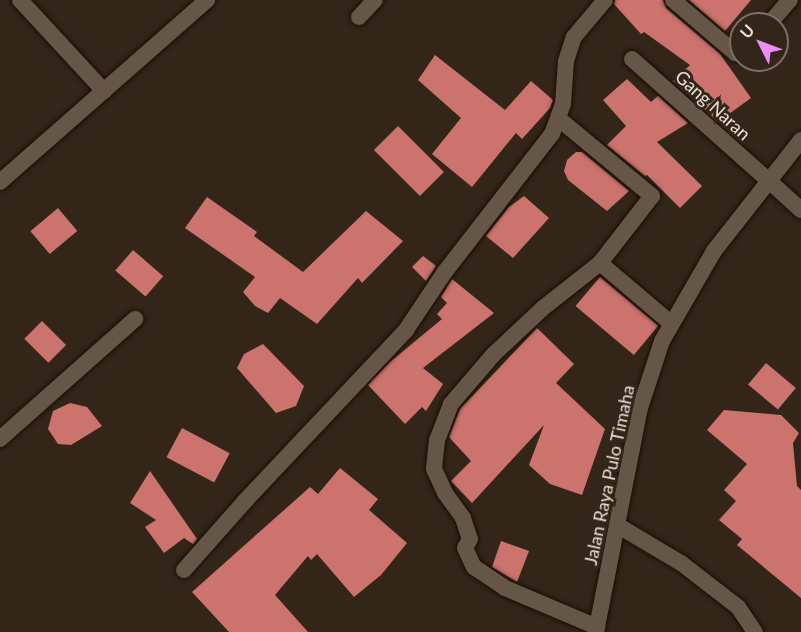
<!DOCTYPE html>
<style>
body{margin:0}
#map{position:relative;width:801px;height:632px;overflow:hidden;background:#332619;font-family:Lato,sans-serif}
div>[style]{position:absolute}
.building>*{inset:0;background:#cc736d;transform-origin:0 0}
.roads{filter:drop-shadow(0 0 2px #1a0e04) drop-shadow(0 0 2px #1a0e04)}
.minor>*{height:16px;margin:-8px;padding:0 8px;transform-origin:8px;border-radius:8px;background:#655647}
.tertiary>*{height:16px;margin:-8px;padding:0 8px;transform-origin:8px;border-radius:8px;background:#655647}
span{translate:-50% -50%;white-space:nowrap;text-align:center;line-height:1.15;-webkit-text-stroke:6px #332619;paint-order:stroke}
.street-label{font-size:18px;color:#e9e0d8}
.north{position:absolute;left:729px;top:12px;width:60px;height:60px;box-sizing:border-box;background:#332619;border:2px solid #7c7065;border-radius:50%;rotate:312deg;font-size:16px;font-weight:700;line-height:24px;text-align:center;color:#e9e0d8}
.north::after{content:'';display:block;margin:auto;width:21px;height:27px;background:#ec8cfa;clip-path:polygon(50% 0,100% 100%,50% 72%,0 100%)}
</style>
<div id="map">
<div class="building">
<div style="clip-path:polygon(615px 0,663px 0,666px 8px,720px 54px,751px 98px,718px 122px,673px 81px,690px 65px,644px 32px,641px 34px,614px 4px)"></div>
<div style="clip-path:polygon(689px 0,751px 0,725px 31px)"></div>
<div style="clip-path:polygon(435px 55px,505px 110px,531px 81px,553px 100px,550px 108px,522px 139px,516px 133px,472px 187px,432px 154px,461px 118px,418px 80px)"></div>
<div style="clip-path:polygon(627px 79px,651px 102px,658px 96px,688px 123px,657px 142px,702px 186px,680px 208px,647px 175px,645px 176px,607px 145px,626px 126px,603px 100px)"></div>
<div style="left:398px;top:126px;width:65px;height:34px;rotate:45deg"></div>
<div style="clip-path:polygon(576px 152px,582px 152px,629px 191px,607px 211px,568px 180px,564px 171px,567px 160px)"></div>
<div style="clip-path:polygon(524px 196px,549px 218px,513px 258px,486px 236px,509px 207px)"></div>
<div style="clip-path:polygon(207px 197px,257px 232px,254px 236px,303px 272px,366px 211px,403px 241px,362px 283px,358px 278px,317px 324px,280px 298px,268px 313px,255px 306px,243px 292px,255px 277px,185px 228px)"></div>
<div style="left:58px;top:208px;width:30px;height:36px;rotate:50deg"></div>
<div style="left:133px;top:250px;width:40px;height:27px;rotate:41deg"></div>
<div style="clip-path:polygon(423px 256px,436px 266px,426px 281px,412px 267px)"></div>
<div style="left:600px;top:277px;width:76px;height:38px;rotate:40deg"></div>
<div style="clip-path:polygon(452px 279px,494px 313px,423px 368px,443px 384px,426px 411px,422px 407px,405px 424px,368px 385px,390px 362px,442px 319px,437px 314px,447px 303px,441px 297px)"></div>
<div style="left:42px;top:321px;width:34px;height:25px;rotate:45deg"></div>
<div style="clip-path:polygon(537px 328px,574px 364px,556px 383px,605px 429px,582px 495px,550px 484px,529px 465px,544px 425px,472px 503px,451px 481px,471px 461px,449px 437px,460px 409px)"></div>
<div style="clip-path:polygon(263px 344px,304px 386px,296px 406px,276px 413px,237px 368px,244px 354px)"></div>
<div style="left:766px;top:363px;width:39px;height:28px;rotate:40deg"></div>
<div style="clip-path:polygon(70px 403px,87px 407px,102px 426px,71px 445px,58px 444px,48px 429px,53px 411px)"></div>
<div style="clip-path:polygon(724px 410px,781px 415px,799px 433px,793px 443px,797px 486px,801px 490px,801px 598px,737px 545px,742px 539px,719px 520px,736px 501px,724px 490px,747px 464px,707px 430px)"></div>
<div style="left:182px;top:428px;width:54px;height:33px;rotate:28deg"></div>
<div style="clip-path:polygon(340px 468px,378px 499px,369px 510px,407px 543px,381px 575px,354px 597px,317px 554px,311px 560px,308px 556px,275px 595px,308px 632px,229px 632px,192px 592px,310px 487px,318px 494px)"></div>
<div style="clip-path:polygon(150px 471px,197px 539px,193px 544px,184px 538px,164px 553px,145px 527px,156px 520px,130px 503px)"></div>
<div style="clip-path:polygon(501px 541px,529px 551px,517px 582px,492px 567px)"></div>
</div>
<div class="roads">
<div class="minor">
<div style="left:20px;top:0;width:124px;rotate:47.3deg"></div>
<div style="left:673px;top:0;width:82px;rotate:40.5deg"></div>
<div style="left:735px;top:53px;width:6px;rotate:9deg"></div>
<div style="left:359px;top:17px;width:23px;rotate:-47deg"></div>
<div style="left:769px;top:24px;width:32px;rotate:-49deg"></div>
<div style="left:632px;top:59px;width:182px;rotate:41.7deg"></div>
<div style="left:559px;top:119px;width:121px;rotate:39.6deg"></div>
<div style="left:652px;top:196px;width:85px;rotate:127.8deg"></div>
<div style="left:600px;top:263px;width:73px;rotate:141.7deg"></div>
<div style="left:543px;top:308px;width:69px;rotate:136.8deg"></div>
<div style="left:493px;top:355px;width:65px;rotate:130.6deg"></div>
<div style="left:451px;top:404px;width:39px;rotate:111deg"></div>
<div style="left:437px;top:440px;width:29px;rotate:96deg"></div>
<div style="left:434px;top:469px;width:26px;rotate:65deg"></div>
<div style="left:445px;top:493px;width:31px;rotate:54deg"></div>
<div style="left:463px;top:518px;width:22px;rotate:72deg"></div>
<div style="left:470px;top:539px;width:10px;rotate:119deg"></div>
<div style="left:465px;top:548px;width:21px;rotate:65deg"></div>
<div style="left:474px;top:567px;width:37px;rotate:34deg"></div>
<div style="left:505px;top:588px;width:100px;rotate:23deg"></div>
<div style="left:0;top:182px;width:276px;rotate:-41.3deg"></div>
<div style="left:600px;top:263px;width:94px;rotate:40.3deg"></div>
<div style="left:0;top:439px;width:181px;rotate:-41.6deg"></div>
<div style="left:617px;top:525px;width:74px;rotate:30.7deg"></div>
<div style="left:681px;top:563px;width:72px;rotate:37.7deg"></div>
<div style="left:738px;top:607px;width:30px;rotate:56deg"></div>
<div style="left:184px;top:570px;width:92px;rotate:-48.5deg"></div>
<div style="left:245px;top:501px;width:235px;rotate:-46.7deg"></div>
<div style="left:406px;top:330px;width:69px;rotate:-56.3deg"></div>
<div style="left:444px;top:273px;width:176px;rotate:-52.2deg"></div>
<div style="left:552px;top:134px;width:32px;rotate:-70deg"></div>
<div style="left:563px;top:104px;width:43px;rotate:-86deg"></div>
<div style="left:566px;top:61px;width:25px;rotate:-72deg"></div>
<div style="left:574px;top:37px;width:48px;rotate:-50deg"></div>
</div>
<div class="tertiary">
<div style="left:768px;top:180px;width:45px;rotate:42.3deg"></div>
<div style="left:596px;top:632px;width:228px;rotate:-78.9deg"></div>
<div style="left:640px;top:408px;width:71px;rotate:-71.8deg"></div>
<div style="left:662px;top:341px;width:104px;rotate:-60deg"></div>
<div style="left:714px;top:251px;width:141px;rotate:-51.9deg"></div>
</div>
</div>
<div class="street-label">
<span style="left:713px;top:105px;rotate:42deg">Gang Naran</span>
<span style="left:609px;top:475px;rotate:-78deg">Jalan Raya Pulo Timaha</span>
</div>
<div class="north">U</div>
</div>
